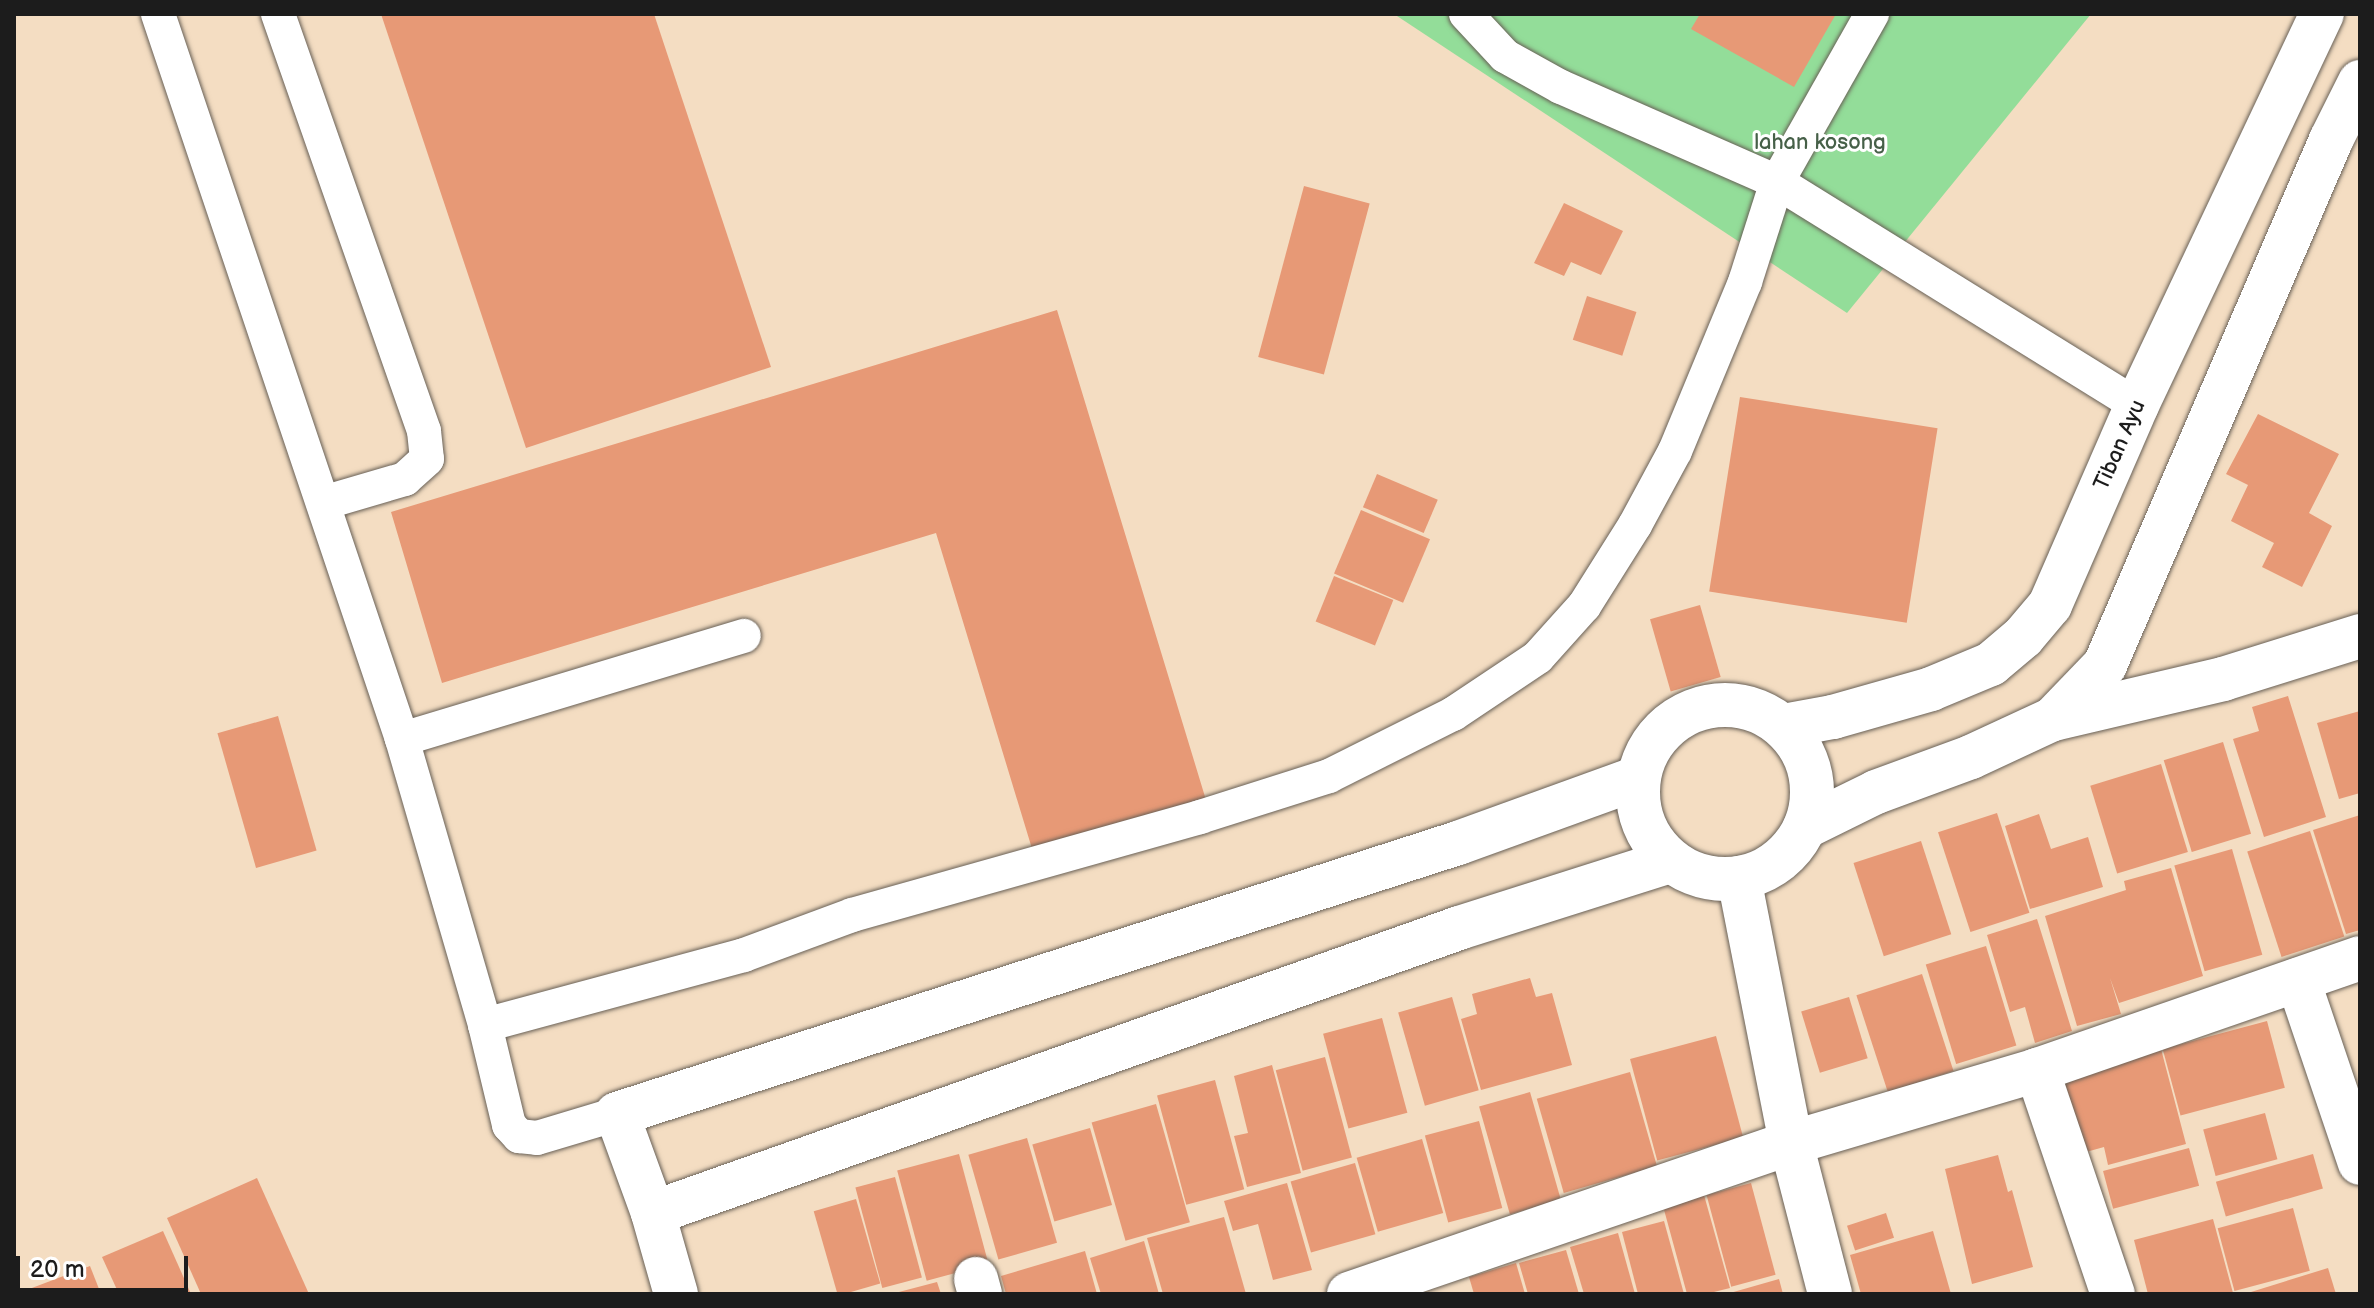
<!DOCTYPE html>
<style>
body{margin:0}
#map{position:relative;width:2374px;height:1308px;overflow:hidden;background:#f4ddc2;font-family:"Balsamiq Sans",sans-serif}
div>[style]{position:absolute}
.green>*{inset:0;background:#93dd99}
.building>*{inset:0;background:#e79976;transform-origin:0 0}
.roads{filter:drop-shadow(0 0 2px #686056) drop-shadow(0 0 2px #686056)}
.service>*{height:34px;margin:-17px;padding:0 17px;transform-origin:17px;border-radius:17px;background:#fff}
.minor>*{height:44px;margin:-22px;padding:0 22px;transform-origin:22px;border-radius:22px;background:#fff}
.minor>.ring{margin:-22px;padding:0;box-sizing:content-box;background:none;border:44px solid #fff;border-radius:50%}
span{translate:-50% -50%;white-space:nowrap;text-align:center;line-height:1.15;-webkit-text-stroke:6px #fff;paint-order:stroke}
.park-label{font-size:22px;color:#466048}
.street-label{font-size:22px;color:#1c1c1c}
.frame{position:absolute;inset:0;border:16px solid #1c1c1c;pointer-events:none}
.scale{position:absolute;left:16px;top:1256px;width:172px;height:36px;box-sizing:border-box;border:4px solid #1c1c1c;border-top:0;padding-left:10px;font-size:24px;line-height:28px;white-space:nowrap;color:#1c1c1c;-webkit-text-stroke:6px #fff;paint-order:stroke}
</style>
<div id="map">
<div class="green">
<div style="clip-path:polygon(1394px 14px,2091px 14px,1847px 313px)"></div>
</div>
<div class="building">
<div style="clip-path:polygon(381px 14px,654px 14px,771px 367px,526px 448px)"></div>
<div style="clip-path:polygon(1700px 14px,1836px 14px,1794px 87px,1691px 29px)"></div>
<div style="left:1304px;top:186px;width:68px;height:177px;rotate:15deg"></div>
<div style="clip-path:polygon(1564px 203px,1623px 231px,1601px 275px,1571px 262px,1564px 276px,1534px 263px)"></div>
<div style="left:1587px;top:296px;width:52px;height:46px;rotate:18deg"></div>
<div style="clip-path:polygon(1057px 310px,1206px 800px,1033px 852px,936px 533px,442px 683px,391px 512px)"></div>
<div style="left:1740px;top:397px;width:200px;height:197px;rotate:9deg"></div>
<div style="clip-path:polygon(2258px 414px,2339px 454px,2309px 513px,2332px 526px,2302px 587px,2262px 567px,2274px 543px,2231px 521px,2248px 485px,2226px 474px)"></div>
<div style="left:1377px;top:474px;width:66px;height:36px;rotate:23deg"></div>
<div style="left:1361px;top:510px;width:75px;height:69px;rotate:23deg"></div>
<div style="left:1334px;top:576px;width:64px;height:49px;rotate:22deg"></div>
<div style="left:1700px;top:605px;width:75px;height:52px;rotate:74deg"></div>
<div style="clip-path:polygon(2288px 696px,2326px 817px,2264px 837px,2233px 739px,2259px 731px,2252px 707px)"></div>
<div style="clip-path:polygon(2360px 711px,2360px 793px,2339px 799px,2317px 723px)"></div>
<div style="left:278px;top:716px;width:140px;height:63px;rotate:74deg"></div>
<div style="left:2223px;top:742px;width:96px;height:62px;rotate:73deg"></div>
<div style="left:2161px;top:764px;width:92px;height:74px;rotate:73deg"></div>
<div style="left:1997px;top:813px;width:105px;height:62px;rotate:72deg"></div>
<div style="clip-path:polygon(2039px 814px,2051px 849px,2088px 837px,2103px 887px,2030px 909px,2005px 826px)"></div>
<div style="clip-path:polygon(2360px 815px,2360px 930px,2346px 934px,2313px 830px)"></div>
<div style="left:2310px;top:831px;width:111px;height:66px;rotate:72deg"></div>
<div style="left:1921px;top:841px;width:98px;height:71px;rotate:72deg"></div>
<div style="left:2232px;top:849px;width:110px;height:60px;rotate:74deg"></div>
<div style="clip-path:polygon(2171px 868px,2203px 976px,2119px 1003px,2110px 978px,2121px 1014px,2077px 1026px,2045px 916px,2126px 890px,2124px 881px)"></div>
<div style="clip-path:polygon(2037px 919px,2072px 1031px,2035px 1043px,2025px 1007px,2010px 1012px,1987px 935px)"></div>
<div style="left:1986px;top:946px;width:104px;height:63px;rotate:73deg"></div>
<div style="left:1922px;top:974px;width:102px;height:69px;rotate:72deg"></div>
<div style="clip-path:polygon(1530px 978px,1536px 997px,1552px 993px,1572px 1065px,1481px 1090px,1461px 1019px,1477px 1014px,1472px 994px)"></div>
<div style="left:1452px;top:997px;width:97px;height:56px;rotate:74deg"></div>
<div style="left:1849px;top:997px;width:64px;height:50px;rotate:73deg"></div>
<div style="left:1382px;top:1018px;width:98px;height:61px;rotate:75deg"></div>
<div style="left:2267px;top:1021px;width:69px;height:108px;rotate:75deg"></div>
<div style="left:1716px;top:1036px;width:105px;height:89px;rotate:75deg"></div>
<div style="clip-path:polygon(2161px 1049px,2186px 1144px,2108px 1165px,2104px 1147px,2079px 1154px,2057px 1077px)"></div>
<div style="left:1325px;top:1057px;width:104px;height:51px;rotate:75deg"></div>
<div style="clip-path:polygon(1272px 1065px,1301px 1173px,1247px 1187px,1234px 1136px,1248px 1133px,1234px 1076px)"></div>
<div style="left:1630px;top:1072px;width:98px;height:97px;rotate:74deg"></div>
<div style="left:1215px;top:1080px;width:113px;height:60px;rotate:75deg"></div>
<div style="left:1530px;top:1092px;width:112px;height:53px;rotate:74deg"></div>
<div style="left:1156px;top:1104px;width:123px;height:67px;rotate:74deg"></div>
<div style="left:2265px;top:1113px;width:48px;height:64px;rotate:75deg"></div>
<div style="left:1479px;top:1121px;width:90px;height:56px;rotate:75deg"></div>
<div style="left:1090px;top:1128px;width:80px;height:60px;rotate:74deg"></div>
<div style="left:1027px;top:1138px;width:109px;height:61px;rotate:74deg"></div>
<div style="left:1422px;top:1139px;width:77px;height:68px;rotate:74deg"></div>
<div style="left:2189px;top:1148px;width:39px;height:89px;rotate:75deg"></div>
<div style="left:959px;top:1154px;width:114px;height:64px;rotate:75deg"></div>
<div style="left:2313px;top:1154px;width:36px;height:101px;rotate:74deg"></div>
<div style="clip-path:polygon(1998px 1155px,2008px 1192px,2012px 1190px,2033px 1267px,1972px 1284px,1945px 1169px)"></div>
<div style="left:1355px;top:1163px;width:74px;height:67px;rotate:74deg"></div>
<div style="left:895px;top:1177px;width:104px;height:41px;rotate:75deg"></div>
<div style="clip-path:polygon(257px 1178px,309px 1294px,201px 1294px,167px 1218px)"></div>
<div style="clip-path:polygon(1287px 1183px,1312px 1270px,1273px 1280px,1258px 1224px,1233px 1231px,1224px 1201px)"></div>
<div style="left:1751px;top:1183px;width:95px;height:46px;rotate:75deg"></div>
<div style="clip-path:polygon(1704px 1195px,1730px 1288px,1706px 1294px,1687px 1294px,1663px 1206px)"></div>
<div style="left:856px;top:1199px;width:88px;height:44px;rotate:74deg"></div>
<div style="left:2293px;top:1208px;width:65px;height:78px;rotate:75deg"></div>
<div style="left:1886px;top:1213px;width:26px;height:41px;rotate:72deg"></div>
<div style="clip-path:polygon(1224px 1217px,1246px 1294px,1163px 1294px,1147px 1238px)"></div>
<div style="clip-path:polygon(2213px 1219px,2233px 1293px,2148px 1294px,2134px 1240px)"></div>
<div style="clip-path:polygon(1664px 1221px,1684px 1294px,1638px 1294px,1622px 1232px)"></div>
<div style="clip-path:polygon(163px 1231px,191px 1294px,119px 1294px,102px 1257px)"></div>
<div style="clip-path:polygon(1933px 1231px,1951px 1294px,1861px 1294px,1850px 1255px)"></div>
<div style="clip-path:polygon(1618px 1233px,1635px 1294px,1584px 1294px,1570px 1247px)"></div>
<div style="clip-path:polygon(1144px 1241px,1159px 1294px,1101px 1294px,1090px 1258px)"></div>
<div style="clip-path:polygon(1566px 1250px,1579px 1294px,1528px 1294px,1519px 1263px)"></div>
<div style="clip-path:polygon(1085px 1251px,1097px 1294px,1006px 1294px,1001px 1276px)"></div>
<div style="clip-path:polygon(1516px 1263px,1525px 1294px,1474px 1294px,1469px 1277px)"></div>
<div style="clip-path:polygon(90px 1266px,101px 1294px,16px 1294px)"></div>
<div style="clip-path:polygon(2328px 1268px,2336px 1294px,2251px 1292px)"></div>
<div style="clip-path:polygon(1779px 1279px,1783px 1294px,1730px 1294px,1730px 1293px)"></div>
<div style="clip-path:polygon(937px 1282px,941px 1294px,896px 1294px,895px 1293px)"></div>
</div>
<div class="roads">
<div class="service">
<div style="left:158px;top:14px;width:765px;rotate:71.4deg"></div>
<div style="left:402px;top:739px;width:298px;rotate:73.8deg"></div>
<div style="left:485px;top:1025px;width:103px;rotate:76.5deg"></div>
<div style="left:509px;top:1125px;width:15px;rotate:48deg"></div>
<div style="left:519px;top:1136px;width:18px;rotate:6deg"></div>
<div style="left:537px;top:1138px;width:84px;rotate:-16.7deg"></div>
<div style="left:278px;top:14px;width:442px;rotate:70.7deg"></div>
<div style="left:424px;top:431px;width:28px;rotate:84deg"></div>
<div style="left:427px;top:459px;width:30px;rotate:138deg"></div>
<div style="left:405px;top:479px;width:85px;rotate:163.7deg"></div>
<div style="left:1466px;top:14px;width:57px;rotate:47.1deg"></div>
<div style="left:1505px;top:56px;width:64px;rotate:29deg"></div>
<div style="left:1561px;top:87px;width:236px;rotate:23.7deg"></div>
<div style="left:1777px;top:182px;width:423px;rotate:31.8deg"></div>
<div style="left:402px;top:739px;width:357px;rotate:-16.8deg"></div>
<div style="left:485px;top:1025px;width:268px;rotate:-15.1deg"></div>
<div style="left:744px;top:955px;width:115px;rotate:-20.3deg"></div>
<div style="left:852px;top:915px;width:362px;rotate:-15.7deg"></div>
<div style="left:1200px;top:817px;width:135px;rotate:-17.6deg"></div>
<div style="left:1329px;top:776px;width:139px;rotate:-26.6deg"></div>
<div style="left:1453px;top:714px;width:102px;rotate:-33.8deg"></div>
<div style="left:1538px;top:657px;width:69px;rotate:-48deg"></div>
<div style="left:1584px;top:606px;width:96px;rotate:-57.8deg"></div>
<div style="left:1635px;top:525px;width:84px;rotate:-61.6deg"></div>
<div style="left:1675px;top:451px;width:183px;rotate:-67.5deg"></div>
<div style="left:1745px;top:282px;width:105px;rotate:-72.3deg"></div>
<div style="left:1777px;top:182px;width:193px;rotate:-60.5deg"></div>
</div>
<div class="minor">
<div class="ring" style="left:1638px;top:705px;width:130px;height:130px"></div>
<div style="left:2053px;top:719px;width:75px;rotate:-46.1deg"></div>
<div style="left:2105px;top:665px;width:572px;rotate:-66.71deg"></div>
<div style="left:2331px;top:140px;width:65px;rotate:-63.4deg"></div>
<div style="left:1784px;top:726px;width:50px;rotate:-10.4deg"></div>
<div style="left:1833px;top:717px;width:102px;rotate:-15.9deg"></div>
<div style="left:1931px;top:689px;width:65px;rotate:-22.6deg"></div>
<div style="left:1991px;top:664px;width:42px;rotate:-40.2deg"></div>
<div style="left:2023px;top:637px;width:42px;rotate:-49.8deg"></div>
<div style="left:2050px;top:605px;width:218px;rotate:-66.5deg"></div>
<div style="left:2137px;top:405px;width:433px;rotate:-64.7deg"></div>
<div style="left:1805px;top:827px;width:79px;rotate:-26.2deg"></div>
<div style="left:1876px;top:792px;width:101px;rotate:-20.2deg"></div>
<div style="left:1971px;top:757px;width:90px;rotate:-24.9deg"></div>
<div style="left:2053px;top:719px;width:175px;rotate:-13.2deg"></div>
<div style="left:2223px;top:679px;width:144px;rotate:-17.4deg"></div>
<div style="left:1739px;top:878px;width:270px;rotate:78.9deg"></div>
<div style="left:1791px;top:1143px;width:156px;rotate:75.5deg"></div>
<div style="left:2298px;top:980px;width:193px;rotate:71.3deg"></div>
<div style="left:2037px;top:1070px;width:237px;rotate:71.3deg"></div>
<div style="left:653px;top:1213px;width:855px;rotate:-19.47deg"></div>
<div style="left:1459px;top:928px;width:221px;rotate:-17.6deg"></div>
<div style="left:976px;top:1279px;width:16px;rotate:75deg"></div>
<div style="left:676px;top:1294px;width:84px;rotate:-105.9deg"></div>
<div style="left:653px;top:1213px;width:105px;rotate:-110deg"></div>
<div style="left:617px;top:1114px;width:884px;rotate:-17.86deg"></div>
<div style="left:1458px;top:843px;width:191px;rotate:-19.9deg"></div>
<div style="left:1349px;top:1294px;width:467px;rotate:-18.9deg"></div>
<div style="left:1791px;top:1143px;width:257px;rotate:-16.5deg"></div>
<div style="left:2037px;top:1070px;width:342px;rotate:-19.1deg"></div>
</div>
</div>
<div class="park-label">
<span style="left:1820px;top:143px">lahan kosong</span>
</div>
<div class="street-label">
<span style="left:2120px;top:445px;rotate:-66deg">Tiban Ayu</span>
</div>
<div class="frame"></div>
<div class="scale">20 m</div>
</div>
